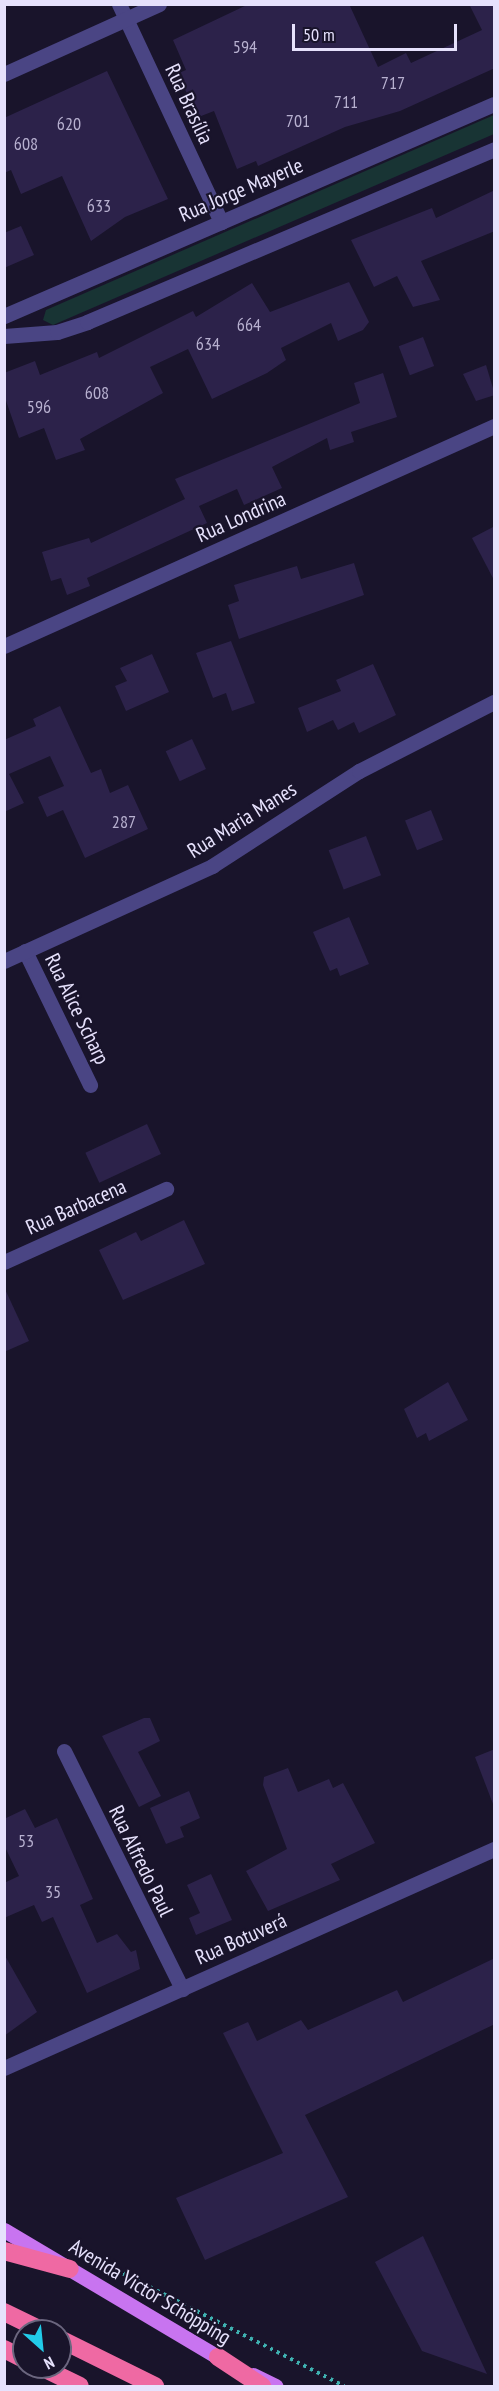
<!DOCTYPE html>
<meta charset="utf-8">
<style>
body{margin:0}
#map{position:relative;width:499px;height:2391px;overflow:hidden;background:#19142b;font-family:"PT Sans Narrow",sans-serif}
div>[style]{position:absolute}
.green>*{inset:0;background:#183434}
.building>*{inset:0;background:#2c224a;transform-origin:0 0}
.path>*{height:4px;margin-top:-2px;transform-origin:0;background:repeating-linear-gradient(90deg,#3fb2b1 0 3px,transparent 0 7.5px)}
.minor>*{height:15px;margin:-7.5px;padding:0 7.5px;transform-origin:7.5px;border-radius:7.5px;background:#4a4584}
.major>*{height:15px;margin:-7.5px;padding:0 7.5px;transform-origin:7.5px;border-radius:7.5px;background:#c874f0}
.highway>*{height:18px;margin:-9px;padding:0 9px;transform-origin:9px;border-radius:9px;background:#ef69a3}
span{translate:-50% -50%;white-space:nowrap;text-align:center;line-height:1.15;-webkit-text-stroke:4.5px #19142b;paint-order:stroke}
.number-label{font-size:18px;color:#b8b1d0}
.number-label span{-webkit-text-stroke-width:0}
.street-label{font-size:21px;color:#e6e1fc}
.frame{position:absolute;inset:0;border:6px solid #e6e1fc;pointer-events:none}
.north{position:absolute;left:12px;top:2319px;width:60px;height:60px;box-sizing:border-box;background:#19142b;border:2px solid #6b667f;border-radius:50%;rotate:153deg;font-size:16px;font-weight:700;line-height:24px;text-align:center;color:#e6e1fc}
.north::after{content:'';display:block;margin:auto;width:21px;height:27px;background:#22cbe8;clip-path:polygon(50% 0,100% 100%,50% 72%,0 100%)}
.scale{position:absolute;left:292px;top:24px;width:165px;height:27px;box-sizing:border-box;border:3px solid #e6e1fc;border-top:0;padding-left:8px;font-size:18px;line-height:21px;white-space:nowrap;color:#e6e1fc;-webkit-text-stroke:4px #19142b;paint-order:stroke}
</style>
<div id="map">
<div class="green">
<div style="clip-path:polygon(494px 115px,494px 134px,53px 325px,43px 320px,46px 310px)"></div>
</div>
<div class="building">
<div style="clip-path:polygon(249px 4px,349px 4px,378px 67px,406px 53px,411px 63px,482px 30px,469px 4px,495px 4px,495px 68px,400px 111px,345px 127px,258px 166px,256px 161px,237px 169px,214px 111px,196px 118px,179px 73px,186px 70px,173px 40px)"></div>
<div style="clip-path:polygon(107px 71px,168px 199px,125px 217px,91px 241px,62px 176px,21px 194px,11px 170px,4px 173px,4px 118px)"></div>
<div style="clip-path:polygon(495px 190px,495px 231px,421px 261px,440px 300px,413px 307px,397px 276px,374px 287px,351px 240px,432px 208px,436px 218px)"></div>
<div style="clip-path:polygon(21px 226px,34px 255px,4px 268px,4px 233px)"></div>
<div style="clip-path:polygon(349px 282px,369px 322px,363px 330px,338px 341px,331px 323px,281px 348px,286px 360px,267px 373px,212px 399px,188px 349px,150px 367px,163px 393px,80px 439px,85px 450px,56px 460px,44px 428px,19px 438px,4px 395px,4px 373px,35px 361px,40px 375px,97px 352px,99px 358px,193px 311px,196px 317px,252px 283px,270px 312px)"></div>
<div style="left:423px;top:337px;width:31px;height:26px;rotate:69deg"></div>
<div style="clip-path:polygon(486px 365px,495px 395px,476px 401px,463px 374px)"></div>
<div style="clip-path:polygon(383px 373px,397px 417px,351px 432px,354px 442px,330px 450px,327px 438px,272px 467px,282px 488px,244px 505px,237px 489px,199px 506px,207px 523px,87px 578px,90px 586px,67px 595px,61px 578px,51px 581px,42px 552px,89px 538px,91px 543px,185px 499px,175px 479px,360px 403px,354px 383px)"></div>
<div style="clip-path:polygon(495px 526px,495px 582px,472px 538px)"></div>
<div style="clip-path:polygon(354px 563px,364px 595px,239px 639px,228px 605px,239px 601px,234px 585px,297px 566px,301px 579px)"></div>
<div style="clip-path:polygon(231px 641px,255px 703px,232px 711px,226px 693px,213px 698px,196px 653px)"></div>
<div style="clip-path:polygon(152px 654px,169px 692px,126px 711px,115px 686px,127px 681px,120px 668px)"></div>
<div style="clip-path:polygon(373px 664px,396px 715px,359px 733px,354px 722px,338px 730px,333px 720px,307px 732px,298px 708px,341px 691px,336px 680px)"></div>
<div style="clip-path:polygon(60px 706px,91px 773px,101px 769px,110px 793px,128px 785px,148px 829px,85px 858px,63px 810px,47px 817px,38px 797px,64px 786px,50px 756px,9px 774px,24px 803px,4px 812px,4px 740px,36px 726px,33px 719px)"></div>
<div style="left:192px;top:739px;width:33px;height:29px;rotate:65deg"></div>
<div style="left:431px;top:810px;width:32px;height:28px;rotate:68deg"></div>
<div style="left:366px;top:836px;width:42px;height:40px;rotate:69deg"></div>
<div style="clip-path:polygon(349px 917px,369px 964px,340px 976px,337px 968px,330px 971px,313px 932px)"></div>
<div style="left:147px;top:1124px;width:33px;height:68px;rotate:65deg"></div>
<div style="clip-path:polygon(184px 1220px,205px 1264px,123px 1300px,99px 1250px,136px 1232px,141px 1241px)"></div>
<div style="clip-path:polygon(4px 1287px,29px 1341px,4px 1352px)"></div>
<div style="clip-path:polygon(448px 1382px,468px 1420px,429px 1441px,426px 1433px,417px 1438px,404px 1409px)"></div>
<div style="clip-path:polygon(144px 1718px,150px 1718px,160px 1741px,138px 1752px,161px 1796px,139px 1807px,102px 1736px)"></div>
<div style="clip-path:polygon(495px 1749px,495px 1803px,493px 1804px,475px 1757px)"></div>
<div style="clip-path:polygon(288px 1768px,298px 1792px,329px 1779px,333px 1788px,343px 1783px,375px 1843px,331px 1864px,340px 1880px,268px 1911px,246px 1871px,287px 1849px,263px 1785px,264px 1777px)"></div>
<div style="clip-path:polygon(189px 1791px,200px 1818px,180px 1827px,184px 1837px,166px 1844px,150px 1808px)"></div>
<div style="clip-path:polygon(25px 1809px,35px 1828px,57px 1818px,93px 1899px,80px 1905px,97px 1943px,117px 1934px,131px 1952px,136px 1950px,140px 1969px,87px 1993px,53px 1917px,42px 1922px,34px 1905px,4px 1918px,4px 1883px,19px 1876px,4px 1845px,4px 1819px)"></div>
<div style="clip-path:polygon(211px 1874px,232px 1920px,196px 1935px,189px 1918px,200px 1913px,187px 1885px)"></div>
<div style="clip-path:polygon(4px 1954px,37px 2012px,4px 2036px)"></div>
<div style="clip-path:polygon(495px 1958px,495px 2024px,305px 2115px,348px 2197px,205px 2260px,176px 2198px,283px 2153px,223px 2033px,248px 2022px,257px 2041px,301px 2020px,308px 2030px,397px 1990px,403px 2002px)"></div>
<div style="clip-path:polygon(423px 2236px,487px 2374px,422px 2351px,375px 2262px)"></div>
</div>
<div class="path">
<div style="left:83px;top:2253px;width:293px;rotate:27deg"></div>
</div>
<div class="minor">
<div style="left:119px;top:4px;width:241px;rotate:64.9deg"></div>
<div style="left:4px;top:74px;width:170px;rotate:-24.3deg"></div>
<div style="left:4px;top:316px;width:534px;rotate:-23.4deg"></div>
<div style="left:4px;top:336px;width:53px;rotate:-4.3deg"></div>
<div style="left:57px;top:332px;width:32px;rotate:-18deg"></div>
<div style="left:87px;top:322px;width:442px;rotate:-23deg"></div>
<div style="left:4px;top:646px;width:537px;rotate:-24.18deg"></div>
<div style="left:25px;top:951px;width:149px;rotate:64.1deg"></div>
<div style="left:4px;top:961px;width:229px;rotate:-24.5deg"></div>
<div style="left:212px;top:866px;width:175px;rotate:-32.9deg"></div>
<div style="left:359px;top:771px;width:152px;rotate:-27.1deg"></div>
<div style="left:4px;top:1262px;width:178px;rotate:-24.3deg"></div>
<div style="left:64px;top:1751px;width:266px;rotate:63.6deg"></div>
<div style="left:4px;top:2068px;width:537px;rotate:-24.08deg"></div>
</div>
<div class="major">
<div style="left:4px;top:2230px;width:258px;rotate:30.7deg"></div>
<div style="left:253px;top:2375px;width:25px;rotate:26deg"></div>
</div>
<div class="highway">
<div style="left:4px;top:2251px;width:68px;rotate:15.3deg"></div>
<div style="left:4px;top:2312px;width:43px;rotate:26deg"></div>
<div style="left:60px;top:2339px;width:106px;rotate:26.3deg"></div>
<div style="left:4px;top:2349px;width:22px;rotate:27deg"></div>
<div style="left:218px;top:2357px;width:53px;rotate:33.4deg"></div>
<div style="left:41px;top:2367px;width:43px;rotate:26deg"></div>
</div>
<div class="number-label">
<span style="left:245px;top:47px">594</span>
<span style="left:393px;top:83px">717</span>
<span style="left:346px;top:102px">711</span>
<span style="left:298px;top:121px">701</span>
<span style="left:69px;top:124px">620</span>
<span style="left:26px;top:144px">608</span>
<span style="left:99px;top:206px">633</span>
<span style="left:249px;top:325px">664</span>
<span style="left:208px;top:344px">634</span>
<span style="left:97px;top:393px">608</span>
<span style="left:39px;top:407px">596</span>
<span style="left:124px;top:822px">287</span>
<span style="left:26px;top:1841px">53</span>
<span style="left:53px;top:1892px">35</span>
</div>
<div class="street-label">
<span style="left:189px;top:104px;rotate:65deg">Rua Brasília</span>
<span style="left:241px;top:190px;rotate:-23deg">Rua Jorge Mayerle</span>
<span style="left:241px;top:517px;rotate:-24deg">Rua Londrina</span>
<span style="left:242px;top:820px;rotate:-32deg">Rua Maria Manes</span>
<span style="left:77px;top:1009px;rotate:64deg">Rua Alice Scharp</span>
<span style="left:76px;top:1207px;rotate:-24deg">Rua Barbacena</span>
<span style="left:141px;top:1861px;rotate:64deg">Rua Alfredo Paul</span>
<span style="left:241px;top:1939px;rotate:-24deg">Rua Botuverá</span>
<span style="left:150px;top:2292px;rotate:31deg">Avenida Victor Schöpping</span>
</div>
<div class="frame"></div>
<div class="north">N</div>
<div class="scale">50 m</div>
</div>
